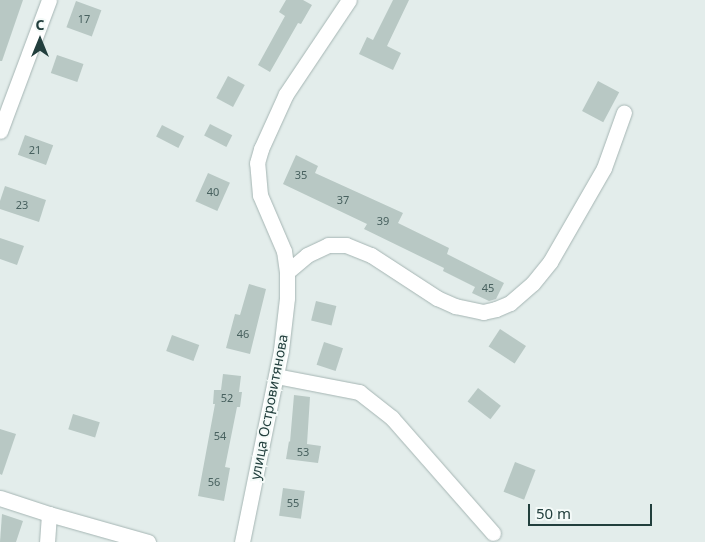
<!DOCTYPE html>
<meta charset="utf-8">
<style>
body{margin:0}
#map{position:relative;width:705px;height:542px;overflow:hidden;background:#e3edeb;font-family:"Noto Sans",sans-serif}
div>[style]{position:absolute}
.building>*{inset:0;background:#b8c8c4;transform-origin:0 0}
.roads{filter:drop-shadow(0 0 1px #a5b5b3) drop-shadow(0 0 1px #a5b5b3)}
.minor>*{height:15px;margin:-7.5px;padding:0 7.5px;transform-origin:7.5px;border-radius:7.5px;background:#fff}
span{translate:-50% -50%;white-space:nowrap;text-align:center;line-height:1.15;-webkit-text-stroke:4px #f4faf8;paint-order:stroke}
.number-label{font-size:11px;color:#48615f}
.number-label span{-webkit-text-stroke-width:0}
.street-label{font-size:14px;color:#223f3d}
.north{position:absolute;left:15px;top:15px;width:50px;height:50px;-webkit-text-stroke:4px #f4faf8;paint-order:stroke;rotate:0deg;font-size:14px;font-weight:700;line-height:20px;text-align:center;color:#223f3d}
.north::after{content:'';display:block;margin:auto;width:18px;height:22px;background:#223f3d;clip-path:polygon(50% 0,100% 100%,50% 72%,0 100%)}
.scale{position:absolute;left:528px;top:504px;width:124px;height:22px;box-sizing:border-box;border:2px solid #223f3d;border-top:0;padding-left:6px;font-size:15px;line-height:18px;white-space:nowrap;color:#223f3d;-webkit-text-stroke:4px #f4faf8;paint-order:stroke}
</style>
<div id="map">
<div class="building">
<div style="clip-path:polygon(0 0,23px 0,2px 61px,0 61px)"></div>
<div style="clip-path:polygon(286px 0,303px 0,312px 5px,301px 24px,298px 23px,270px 72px,258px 65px,285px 16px,279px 12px)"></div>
<div style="clip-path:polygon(393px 0,409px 0,387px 46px,401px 53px,393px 70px,359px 54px,367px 37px,373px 40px)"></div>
<div style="left:76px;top:1px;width:27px;height:28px;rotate:20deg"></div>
<div style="left:57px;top:55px;width:28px;height:19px;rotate:19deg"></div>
<div style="left:228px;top:76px;width:19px;height:25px;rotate:28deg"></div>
<div style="left:598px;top:81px;width:24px;height:34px;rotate:28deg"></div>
<div style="left:210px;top:124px;width:25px;height:13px;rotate:27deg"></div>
<div style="left:162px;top:125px;width:25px;height:13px;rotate:27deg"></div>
<div style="left:25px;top:135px;width:30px;height:21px;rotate:20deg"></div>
<div style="clip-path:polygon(296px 155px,318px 166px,315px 173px,403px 213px,398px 223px,449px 248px,447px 254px,504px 283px,496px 299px,489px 301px,472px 293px,475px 287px,443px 271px,444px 268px,364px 229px,367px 224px,283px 184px)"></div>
<div style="left:208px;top:173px;width:24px;height:31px;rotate:24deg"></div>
<div style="clip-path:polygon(5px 186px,46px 200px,39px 222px,0 209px,0 201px)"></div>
<div style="clip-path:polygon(0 238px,24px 246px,17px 265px,0 259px)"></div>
<div style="clip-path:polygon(249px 284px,266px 289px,250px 354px,226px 348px,235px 314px,240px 315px)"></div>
<div style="left:316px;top:301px;width:21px;height:20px;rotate:14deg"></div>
<div style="left:500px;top:329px;width:31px;height:21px;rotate:33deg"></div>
<div style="left:172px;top:335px;width:29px;height:17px;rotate:20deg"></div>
<div style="left:324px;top:342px;width:20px;height:24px;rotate:18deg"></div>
<div style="clip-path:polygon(223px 374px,241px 376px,239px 392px,242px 392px,240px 407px,237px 407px,225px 467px,230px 468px,224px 501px,198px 496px,215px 404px,213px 404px,214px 390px,221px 390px)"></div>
<div style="left:478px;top:388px;width:29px;height:17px;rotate:38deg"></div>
<div style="clip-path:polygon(294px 395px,310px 397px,307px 444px,321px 446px,318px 463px,286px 459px,289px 441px,290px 442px)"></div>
<div style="left:73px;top:414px;width:28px;height:16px;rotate:17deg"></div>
<div style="clip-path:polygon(0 429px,16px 434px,2px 475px,0 474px)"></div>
<div style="left:515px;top:462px;width:22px;height:32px;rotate:21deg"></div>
<div style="left:283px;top:488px;width:22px;height:28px;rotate:8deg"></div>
<div style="clip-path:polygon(2px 514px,23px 521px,16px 542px,0 542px)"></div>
</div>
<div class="roads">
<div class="minor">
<div style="left:0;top:131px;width:140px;rotate:-69.5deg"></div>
<div style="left:287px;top:272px;width:26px;rotate:-40deg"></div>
<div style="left:307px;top:255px;width:23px;rotate:-25deg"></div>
<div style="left:328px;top:245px;width:18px"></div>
<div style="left:346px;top:245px;width:27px;rotate:22deg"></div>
<div style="left:371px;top:255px;width:79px;rotate:33.1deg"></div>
<div style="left:437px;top:298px;width:20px;rotate:24deg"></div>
<div style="left:455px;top:306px;width:29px;rotate:12deg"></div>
<div style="left:483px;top:312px;width:13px;rotate:-13deg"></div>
<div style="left:496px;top:309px;width:15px;rotate:-23deg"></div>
<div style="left:510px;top:303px;width:30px;rotate:-41deg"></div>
<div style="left:533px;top:283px;width:27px;rotate:-51deg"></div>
<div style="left:550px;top:262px;width:108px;rotate:-60.1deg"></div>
<div style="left:604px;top:168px;width:59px;rotate:-70.3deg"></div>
<div style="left:276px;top:376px;width:85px;rotate:10.9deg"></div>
<div style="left:359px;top:392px;width:42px;rotate:38.2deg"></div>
<div style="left:392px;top:418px;width:153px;rotate:48.7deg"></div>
<div style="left:0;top:498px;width:52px;rotate:18.1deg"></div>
<div style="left:49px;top:514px;width:28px;rotate:94deg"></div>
<div style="left:49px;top:514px;width:103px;rotate:15.8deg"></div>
<div style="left:242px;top:542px;width:196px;rotate:-78.5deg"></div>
<div style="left:281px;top:350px;width:52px;rotate:-83.4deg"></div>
<div style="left:287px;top:298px;width:26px;rotate:-90deg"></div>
<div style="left:287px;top:272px;width:21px;rotate:-98deg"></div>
<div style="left:284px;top:251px;width:61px;rotate:-113.2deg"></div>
<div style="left:260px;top:195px;width:32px;rotate:-95deg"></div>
<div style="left:257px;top:163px;width:15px;rotate:-74deg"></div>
<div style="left:261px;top:149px;width:60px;rotate:-65.6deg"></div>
<div style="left:286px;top:94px;width:113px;rotate:-56.2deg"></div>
</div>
</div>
<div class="number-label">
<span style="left:84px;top:19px">17</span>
<span style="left:35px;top:150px">21</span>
<span style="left:301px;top:175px">35</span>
<span style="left:213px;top:192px">40</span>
<span style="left:343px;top:200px">37</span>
<span style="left:22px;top:205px">23</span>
<span style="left:383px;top:221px">39</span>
<span style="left:488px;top:288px">45</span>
<span style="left:243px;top:334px">46</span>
<span style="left:227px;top:398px">52</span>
<span style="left:220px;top:436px">54</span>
<span style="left:303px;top:452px">53</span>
<span style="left:214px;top:482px">56</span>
<span style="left:293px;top:503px">55</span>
</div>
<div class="street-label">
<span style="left:269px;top:407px;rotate:-79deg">улица Островитянова</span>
</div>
<div class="north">С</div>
<div class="scale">50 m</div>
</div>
